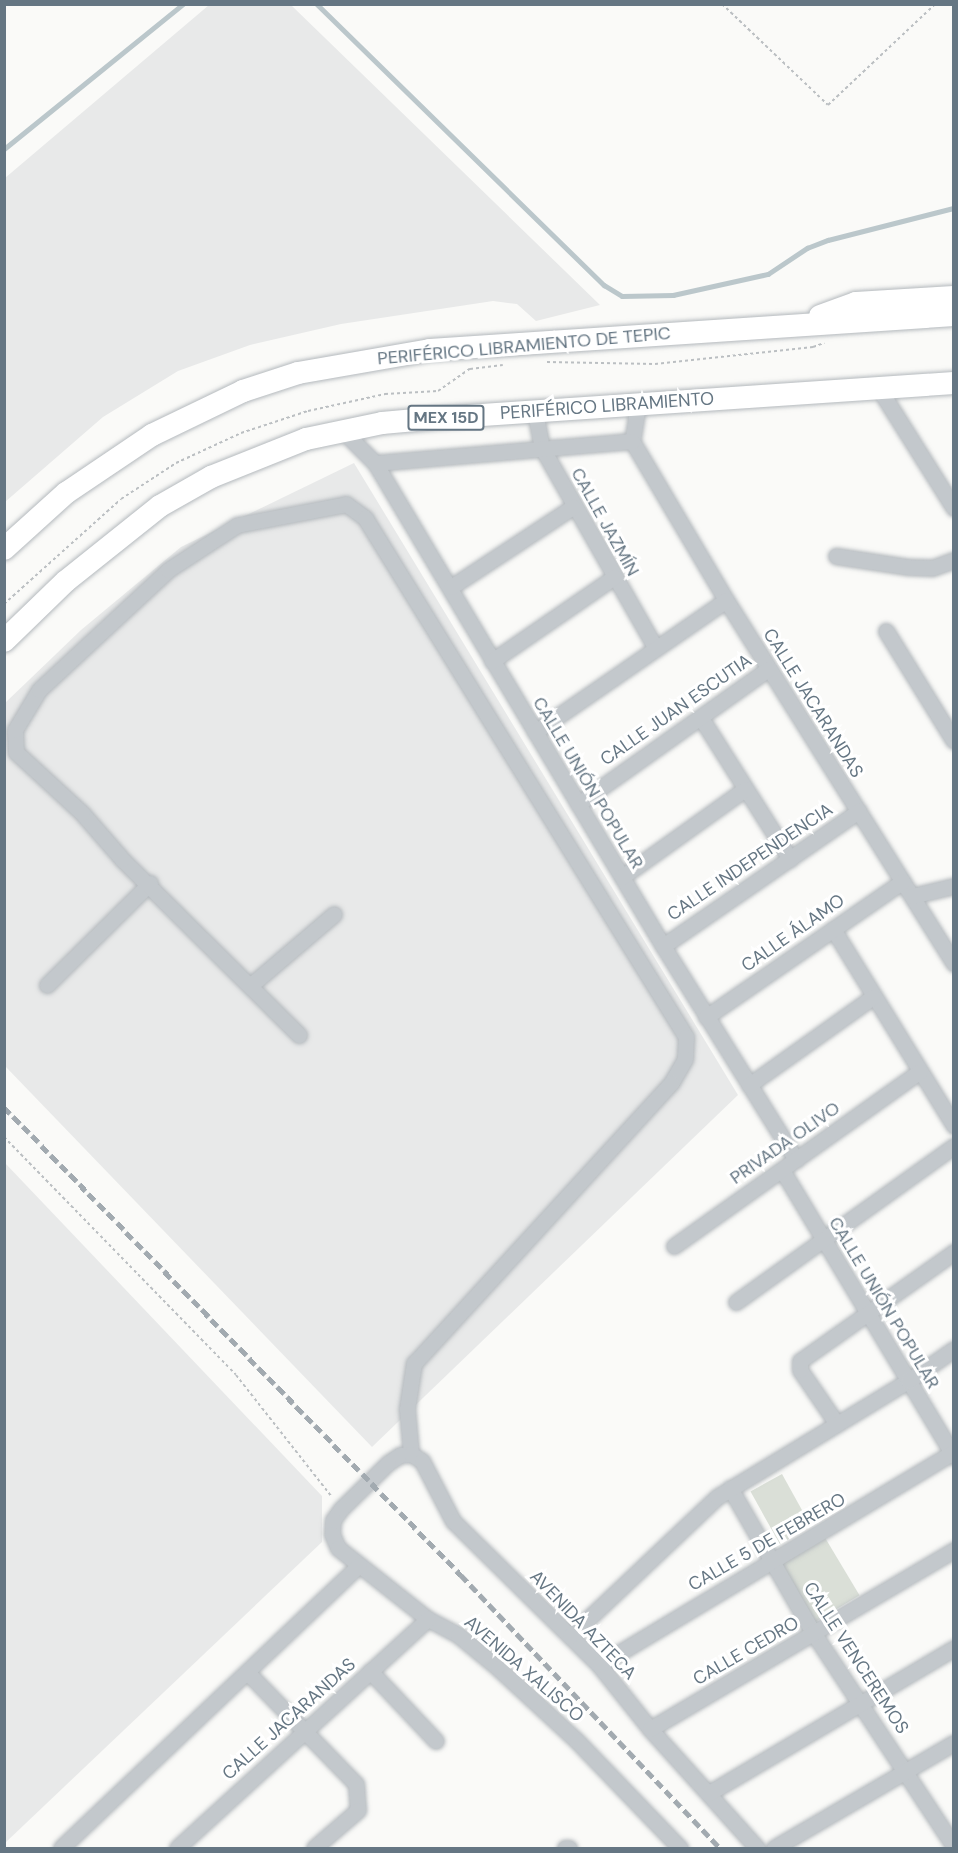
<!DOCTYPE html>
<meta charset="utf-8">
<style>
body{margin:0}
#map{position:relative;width:958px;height:1853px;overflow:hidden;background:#fafaf8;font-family:"DM Sans",sans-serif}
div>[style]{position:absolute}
.built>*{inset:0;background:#e8e9e9}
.green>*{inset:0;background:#dadfd7;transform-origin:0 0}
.stream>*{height:4.5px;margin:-2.25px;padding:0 2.25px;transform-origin:2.25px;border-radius:2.25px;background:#bbc7cb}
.path>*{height:2px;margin-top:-1px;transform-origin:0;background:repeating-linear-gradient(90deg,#bbbfc2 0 3px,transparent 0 6px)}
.roads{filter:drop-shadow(0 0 2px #b4b9bd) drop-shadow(0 0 2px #b4b9bd)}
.minor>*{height:15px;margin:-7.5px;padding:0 7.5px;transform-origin:7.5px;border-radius:7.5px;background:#c3c8cc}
.highway>*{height:22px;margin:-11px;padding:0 11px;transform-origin:11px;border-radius:11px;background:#fff}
.rail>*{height:4.5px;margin-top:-2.25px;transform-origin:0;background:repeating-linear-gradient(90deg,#a2aab0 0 9px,transparent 0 13.5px)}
span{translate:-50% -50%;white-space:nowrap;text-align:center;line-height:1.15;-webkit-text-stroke:6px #fff;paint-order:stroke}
.shield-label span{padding:2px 4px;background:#fff;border:2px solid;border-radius:4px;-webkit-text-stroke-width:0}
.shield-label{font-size:16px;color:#657683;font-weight:700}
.street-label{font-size:18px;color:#657683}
.frame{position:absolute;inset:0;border:6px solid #657683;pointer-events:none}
</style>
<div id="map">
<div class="built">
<div style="clip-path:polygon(209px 5px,291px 5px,600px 305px,536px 321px,517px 304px,493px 301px,341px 324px,250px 345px,178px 371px,103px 417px,5px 502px,5px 178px)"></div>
<div style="clip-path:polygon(354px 463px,738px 1095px,372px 1447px,5px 1066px,5px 703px,81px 630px,181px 547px)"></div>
<div style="clip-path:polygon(5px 1163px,322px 1496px,322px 1542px,5px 1843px)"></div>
</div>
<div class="green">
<div style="left:782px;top:1474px;width:60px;height:36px;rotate:61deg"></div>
<div style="left:824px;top:1536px;width:69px;height:53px;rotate:59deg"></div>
</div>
<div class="stream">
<div style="left:317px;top:4px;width:402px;rotate:44.4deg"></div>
<div style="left:604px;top:285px;width:21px;rotate:31deg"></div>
<div style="left:622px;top:296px;width:51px;rotate:-1.1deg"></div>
<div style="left:673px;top:295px;width:97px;rotate:-12.5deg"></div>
<div style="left:768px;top:274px;width:47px;rotate:-33.7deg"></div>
<div style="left:807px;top:248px;width:22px;rotate:-21deg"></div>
<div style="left:828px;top:240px;width:130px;rotate:-14.3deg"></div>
<div style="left:4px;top:149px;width:230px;rotate:-39deg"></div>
</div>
<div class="path">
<div style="left:722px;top:4px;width:146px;rotate:43.6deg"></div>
<div style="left:828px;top:105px;width:147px;rotate:-43.3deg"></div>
<div style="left:547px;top:362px;width:108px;rotate:1.1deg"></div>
<div style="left:655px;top:364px;width:159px;rotate:-6.1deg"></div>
<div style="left:813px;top:347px;width:12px;rotate:-20deg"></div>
<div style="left:4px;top:604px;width:157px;rotate:-41.9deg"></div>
<div style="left:121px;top:499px;width:66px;rotate:-33.2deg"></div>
<div style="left:176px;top:463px;width:72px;rotate:-24.8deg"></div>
<div style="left:241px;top:433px;width:71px;rotate:-18.2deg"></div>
<div style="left:308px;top:411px;width:79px;rotate:-12.4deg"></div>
<div style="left:385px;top:394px;width:53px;rotate:-3.2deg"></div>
<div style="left:438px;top:391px;width:39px;rotate:-35deg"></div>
<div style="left:470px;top:369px;width:33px;rotate:-7deg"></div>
<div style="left:4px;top:1137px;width:332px;rotate:45.7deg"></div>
<div style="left:236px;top:1375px;width:155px;rotate:51.8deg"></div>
</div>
<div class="roads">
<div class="minor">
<div style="left:878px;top:387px;width:143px;rotate:57.9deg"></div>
<div style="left:638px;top:405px;width:36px;rotate:99deg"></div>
<div style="left:632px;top:441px;width:185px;rotate:59.4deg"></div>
<div style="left:726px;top:600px;width:429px;rotate:57.9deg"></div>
<div style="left:535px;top:412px;width:37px;rotate:79deg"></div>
<div style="left:542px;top:448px;width:229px;rotate:60.4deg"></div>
<div style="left:342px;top:430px;width:47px;rotate:45deg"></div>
<div style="left:375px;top:463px;width:562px;rotate:59.19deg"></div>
<div style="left:663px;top:946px;width:252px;rotate:58.1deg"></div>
<div style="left:375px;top:463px;width:258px;rotate:-4.9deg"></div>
<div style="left:836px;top:556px;width:74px;rotate:8.6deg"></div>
<div style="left:909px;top:567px;width:23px;rotate:2deg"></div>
<div style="left:932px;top:568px;width:23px;rotate:-20deg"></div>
<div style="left:451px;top:587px;width:146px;rotate:-33.3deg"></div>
<div style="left:886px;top:631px;width:129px;rotate:58.3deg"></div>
<div style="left:492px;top:661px;width:148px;rotate:-34.5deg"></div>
<div style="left:701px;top:718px;width:167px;rotate:57.7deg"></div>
<div style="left:535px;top:732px;width:232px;rotate:-34.6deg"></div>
<div style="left:578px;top:804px;width:233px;rotate:-35.4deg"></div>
<div style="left:622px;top:877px;width:151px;rotate:-35.6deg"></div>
<div style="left:912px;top:896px;width:43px;rotate:-13.4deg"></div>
<div style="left:833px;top:929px;width:231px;rotate:58.4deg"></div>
<div style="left:663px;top:946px;width:238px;rotate:-34.6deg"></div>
<div style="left:47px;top:985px;width:145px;rotate:-44.7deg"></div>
<div style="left:251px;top:985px;width:109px;rotate:-40.5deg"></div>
<div style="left:706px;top:1017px;width:239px;rotate:-34.6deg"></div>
<div style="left:299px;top:1035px;width:250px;rotate:-135.2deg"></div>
<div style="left:122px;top:859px;width:61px;rotate:-131deg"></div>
<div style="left:82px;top:813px;width:90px;rotate:-137.3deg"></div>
<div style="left:16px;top:752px;width:22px;rotate:-93deg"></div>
<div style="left:15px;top:730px;width:47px;rotate:-59deg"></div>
<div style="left:39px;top:690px;width:176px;rotate:-42.9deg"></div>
<div style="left:168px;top:570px;width:82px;rotate:-33.1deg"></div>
<div style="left:237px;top:525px;width:111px;rotate:-10.9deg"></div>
<div style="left:346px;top:504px;width:24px;rotate:36deg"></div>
<div style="left:365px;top:518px;width:610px;rotate:58.26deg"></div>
<div style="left:686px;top:1037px;width:22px;rotate:93deg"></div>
<div style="left:685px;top:1059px;width:28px;rotate:120deg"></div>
<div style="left:671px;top:1083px;width:380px;rotate:132.5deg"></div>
<div style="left:414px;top:1363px;width:47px;rotate:98.7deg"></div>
<div style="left:407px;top:1409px;width:45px;rotate:84.9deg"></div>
<div style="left:749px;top:1085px;width:152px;rotate:-35.4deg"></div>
<div style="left:782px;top:1170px;width:334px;rotate:59deg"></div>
<div style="left:674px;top:1246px;width:301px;rotate:-35.4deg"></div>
<div style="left:736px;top:1302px;width:268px;rotate:-35.6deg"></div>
<div style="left:837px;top:1424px;width:65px;rotate:-124.4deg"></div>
<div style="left:800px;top:1370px;width:9px;rotate:-90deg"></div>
<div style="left:800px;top:1361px;width:189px;rotate:-35.3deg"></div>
<div style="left:411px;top:1454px;width:11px;rotate:175deg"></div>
<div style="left:400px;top:1455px;width:14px;rotate:146deg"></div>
<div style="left:388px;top:1463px;width:66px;rotate:135.6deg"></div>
<div style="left:341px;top:1509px;width:14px;rotate:126deg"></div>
<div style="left:333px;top:1520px;width:14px;rotate:94deg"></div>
<div style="left:332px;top:1534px;width:15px;rotate:67deg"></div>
<div style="left:338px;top:1548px;width:115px;rotate:38.3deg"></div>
<div style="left:428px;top:1619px;width:34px;rotate:28deg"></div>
<div style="left:458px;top:1635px;width:52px;rotate:39.5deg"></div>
<div style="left:498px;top:1668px;width:108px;rotate:42.7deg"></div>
<div style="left:577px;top:1741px;width:149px;rotate:46.1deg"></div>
<div style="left:411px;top:1454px;width:13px;rotate:32deg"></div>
<div style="left:422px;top:1461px;width:68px;rotate:62.7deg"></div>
<div style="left:453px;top:1521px;width:205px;rotate:44.6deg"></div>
<div style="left:599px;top:1665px;width:82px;rotate:51.4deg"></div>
<div style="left:650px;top:1729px;width:160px;rotate:48deg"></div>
<div style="left:730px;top:1488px;width:168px;rotate:60.1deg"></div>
<div style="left:814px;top:1634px;width:254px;rotate:56.6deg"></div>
<div style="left:570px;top:1636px;width:202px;rotate:-43.4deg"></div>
<div style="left:717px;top:1497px;width:223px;rotate:-31.3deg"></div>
<div style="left:908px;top:1381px;width:56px;rotate:-34.8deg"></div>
<div style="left:599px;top:1665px;width:414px;rotate:-31deg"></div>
<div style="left:370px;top:1671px;width:96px;rotate:46.7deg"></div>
<div style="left:248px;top:1673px;width:155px;rotate:45.8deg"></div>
<div style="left:356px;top:1784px;width:26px;rotate:86deg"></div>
<div style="left:358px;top:1810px;width:58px;rotate:139.2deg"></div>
<div style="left:650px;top:1729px;width:353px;rotate:-30.5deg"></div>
<div style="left:709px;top:1793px;width:285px;rotate:-30.6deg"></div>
<div style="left:61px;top:1848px;width:411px;rotate:-43.5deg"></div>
<div style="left:177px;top:1848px;width:340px;rotate:-42.4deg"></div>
<div style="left:565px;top:1848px;width:4px"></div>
<div style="left:774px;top:1848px;width:208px;rotate:-30.3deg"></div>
</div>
<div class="highway">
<div style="left:820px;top:316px;width:38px;rotate:-20deg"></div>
<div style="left:856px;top:303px;width:98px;rotate:-3.5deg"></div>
<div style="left:4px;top:549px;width:84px;rotate:-42.1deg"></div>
<div style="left:66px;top:493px;width:104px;rotate:-34deg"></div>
<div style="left:152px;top:435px;width:101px;rotate:-25.8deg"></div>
<div style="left:243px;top:391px;width:58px;rotate:-18.1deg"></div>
<div style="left:298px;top:373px;width:134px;rotate:-9.9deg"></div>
<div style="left:430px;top:350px;width:525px;rotate:-3.82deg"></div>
<div style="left:4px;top:641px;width:86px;rotate:-44.1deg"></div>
<div style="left:66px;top:581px;width:120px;rotate:-38.6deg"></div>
<div style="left:160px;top:506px;width:59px;rotate:-29.6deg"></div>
<div style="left:211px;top:477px;width:102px;rotate:-21.8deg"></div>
<div style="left:306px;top:439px;width:78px;rotate:-11.9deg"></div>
<div style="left:382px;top:423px;width:56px;rotate:-5.1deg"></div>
<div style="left:438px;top:418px;width:517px;rotate:-3.88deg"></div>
</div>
</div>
<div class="rail">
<div style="left:4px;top:1107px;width:654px;rotate:45.68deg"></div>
<div style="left:461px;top:1575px;width:376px;rotate:46.5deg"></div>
</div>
<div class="shield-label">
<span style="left:446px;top:418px">MEX 15D</span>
</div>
<div class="street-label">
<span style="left:524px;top:346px;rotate:-5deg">PERIFÉRICO LIBRAMIENTO DE TEPIC</span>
<span style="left:607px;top:406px;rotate:-4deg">PERIFÉRICO LIBRAMIENTO</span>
<span style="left:605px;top:522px;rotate:61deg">CALLE JAZMÍN</span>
<span style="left:813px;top:703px;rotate:58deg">CALLE JACARANDAS</span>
<span style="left:676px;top:710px;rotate:-35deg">CALLE JUAN ESCUTIA</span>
<span style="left:588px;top:783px;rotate:59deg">CALLE UNIÓN POPULAR</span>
<span style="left:750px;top:862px;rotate:-34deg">CALLE INDEPENDENCIA</span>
<span style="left:793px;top:933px;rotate:-35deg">CALLE ÁLAMO</span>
<span style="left:785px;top:1143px;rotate:-35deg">PRIVADA OLIVO</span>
<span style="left:884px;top:1303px;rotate:59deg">CALLE UNIÓN POPULAR</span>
<span style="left:767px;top:1542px;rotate:-30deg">CALLE 5 DE FEBRERO</span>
<span style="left:583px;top:1625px;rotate:46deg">AVENIDA AZTECA</span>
<span style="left:746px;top:1651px;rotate:-30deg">CALLE CEDRO</span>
<span style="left:856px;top:1658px;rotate:57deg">CALLE VENCEREMOS</span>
<span style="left:524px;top:1669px;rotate:41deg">AVENIDA XALISCO</span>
<span style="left:289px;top:1719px;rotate:-42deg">CALLE JACARANDAS</span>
</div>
<div class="frame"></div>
</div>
